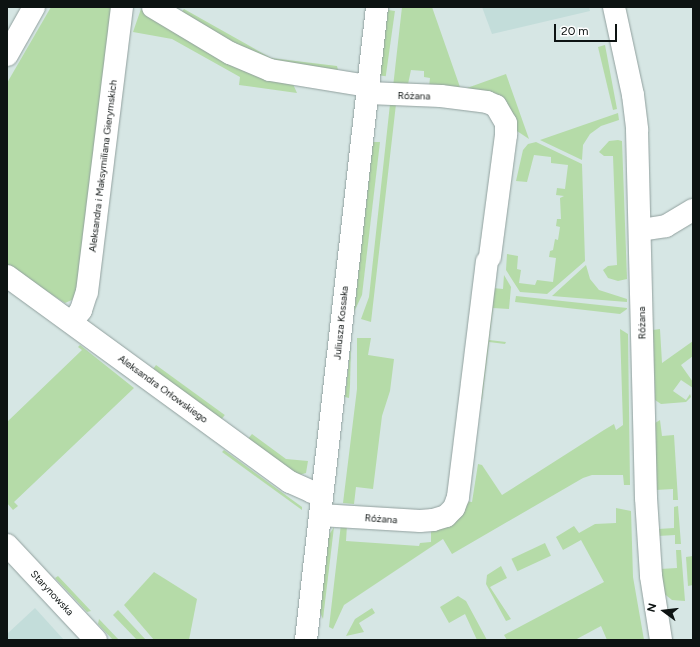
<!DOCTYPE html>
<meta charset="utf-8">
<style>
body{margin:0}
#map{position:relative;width:700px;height:647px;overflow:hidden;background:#d6e6e4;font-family:Figtree,sans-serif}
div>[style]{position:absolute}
.built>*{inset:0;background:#c3ddda}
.green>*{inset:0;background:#b5dba8;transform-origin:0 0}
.roads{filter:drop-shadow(0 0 1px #91a09e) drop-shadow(0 0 1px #91a09e)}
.minor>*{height:22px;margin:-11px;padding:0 11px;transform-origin:11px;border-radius:11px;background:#fff}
span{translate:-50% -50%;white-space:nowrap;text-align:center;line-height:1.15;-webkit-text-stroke:3px #fff;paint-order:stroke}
.street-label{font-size:10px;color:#0d1312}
.frame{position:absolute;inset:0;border:8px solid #0d1312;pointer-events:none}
.north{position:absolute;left:644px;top:591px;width:40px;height:40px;-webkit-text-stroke:3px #fff;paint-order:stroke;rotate:285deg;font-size:11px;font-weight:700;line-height:16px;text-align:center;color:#0d1312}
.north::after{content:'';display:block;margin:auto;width:14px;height:18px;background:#0d1312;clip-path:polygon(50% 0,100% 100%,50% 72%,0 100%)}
.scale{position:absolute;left:554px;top:24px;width:63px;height:18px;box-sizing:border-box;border:2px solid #0d1312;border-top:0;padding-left:5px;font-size:12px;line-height:14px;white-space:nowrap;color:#0d1312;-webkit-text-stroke:3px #fff;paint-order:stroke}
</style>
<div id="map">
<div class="built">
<div style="clip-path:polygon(482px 7px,589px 7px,590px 11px,492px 34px)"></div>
<div style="clip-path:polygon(35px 608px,64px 640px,7px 640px,7px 634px)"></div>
</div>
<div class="green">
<div style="clip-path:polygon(51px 7px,113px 7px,79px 291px,74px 299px,65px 303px,7px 266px,7px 83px)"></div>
<div style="clip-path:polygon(402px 7px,432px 7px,461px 90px,429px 87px,430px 78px,424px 77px,424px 71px,411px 70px,408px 84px,393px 87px)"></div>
<div style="clip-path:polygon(141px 9px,227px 61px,293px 84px,297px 93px,239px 85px,240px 77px,172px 39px,133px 32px)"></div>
<div style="clip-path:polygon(184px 9px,271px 58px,337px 66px,339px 74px,288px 66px,248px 53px,180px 14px)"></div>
<div style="left:388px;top:10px;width:7px;height:66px;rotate:8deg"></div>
<div style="clip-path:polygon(605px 45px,617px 109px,613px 110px,598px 47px)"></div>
<div style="clip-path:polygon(506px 74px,529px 139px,517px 131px,509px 110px,468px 91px,467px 88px)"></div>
<div style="clip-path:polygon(390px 104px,396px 104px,371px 322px,361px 319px,369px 297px)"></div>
<div style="clip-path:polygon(618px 113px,619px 120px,601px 126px,590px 134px,583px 145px,582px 160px,540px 140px)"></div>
<div style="clip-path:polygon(618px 140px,622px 141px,627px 279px,618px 281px,608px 278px,603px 270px,608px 266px,617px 265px,613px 156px,604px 156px,599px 152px,609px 141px)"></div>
<div style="clip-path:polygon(373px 142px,380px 142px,362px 295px,354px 312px)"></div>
<div style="clip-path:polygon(536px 142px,582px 164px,585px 261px,547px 294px,520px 292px,506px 270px,507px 254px,518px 256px,517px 269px,521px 270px,519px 283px,535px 285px,537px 280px,553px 282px,556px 258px,549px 257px,550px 251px,553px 250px,555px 239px,558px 240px,560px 227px,556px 226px,557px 219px,561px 219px,560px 198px,564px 196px,556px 195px,557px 188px,565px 189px,568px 165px,551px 163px,551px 157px,534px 155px,527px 182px,516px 181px,523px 150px,528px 144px)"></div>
<div style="clip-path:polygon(586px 265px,590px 279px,599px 290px,627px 299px,627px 302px,552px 296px)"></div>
<div style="clip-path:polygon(504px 275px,511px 287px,509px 309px,493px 308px,489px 340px,506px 342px,505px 344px,489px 342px,482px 399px,476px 399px,493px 288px,503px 289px)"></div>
<div style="clip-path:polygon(516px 296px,627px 308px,627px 309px,620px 314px,515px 302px)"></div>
<div style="clip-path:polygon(620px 329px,628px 334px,630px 485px,624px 485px,623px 475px,592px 475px,583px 478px,452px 554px,443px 539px,344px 605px,333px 629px,329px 627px,341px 524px,347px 525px,346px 541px,419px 546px,420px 543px,431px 542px,431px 529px,465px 501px,472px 502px,478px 464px,482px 465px,502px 495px,604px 430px,614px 424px,616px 430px,623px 425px)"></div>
<div style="clip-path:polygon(660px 329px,662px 363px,693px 341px,693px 356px,681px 365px,693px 382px,693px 388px,681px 380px,673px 391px,686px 400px,690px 394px,691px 397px,686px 402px,661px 404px,655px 400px,653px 330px)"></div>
<div style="clip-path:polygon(357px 338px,371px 338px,368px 355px,394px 359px,390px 391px,382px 416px,373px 489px,356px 487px,354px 504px,343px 503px,357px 389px)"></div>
<div style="clip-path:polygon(351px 344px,350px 386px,349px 398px,345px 397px)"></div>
<div style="clip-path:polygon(80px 345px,134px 388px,14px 502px,18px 506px,13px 510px,7px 503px,7px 422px,82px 350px,78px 347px)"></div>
<div style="left:156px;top:365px;width:85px;height:7px;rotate:36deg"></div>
<div style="clip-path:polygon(660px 420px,662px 436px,674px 435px,678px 500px,673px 500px,673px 489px,656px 490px,655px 423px)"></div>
<div style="clip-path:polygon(252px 434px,286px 459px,308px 461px,306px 473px,299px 475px,247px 440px)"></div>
<div style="clip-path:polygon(224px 450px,302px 507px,302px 510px,222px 452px)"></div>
<div style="clip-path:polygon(678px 506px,681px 544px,675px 544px,675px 535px,658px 536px,658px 529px,674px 528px,674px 507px)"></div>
<div style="clip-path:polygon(616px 508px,631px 511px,633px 577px,644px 640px,607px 640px,601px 626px,575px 640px,507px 640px,504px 635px,604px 582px,581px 540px,563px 550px,556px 537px,574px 526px,579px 533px,595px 524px,616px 523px)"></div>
<div style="clip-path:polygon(334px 527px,323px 619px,319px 610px,327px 538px)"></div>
<div style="left:545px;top:543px;width:14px;height:37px;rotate:65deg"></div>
<div style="clip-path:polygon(676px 550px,681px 550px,685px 601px,672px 600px,662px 592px,660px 569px,677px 568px)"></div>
<div style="clip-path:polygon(693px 556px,693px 585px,688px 586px,686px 557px)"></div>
<div style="clip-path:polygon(501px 566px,507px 578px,490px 587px,511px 619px,506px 621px,486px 584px,487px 575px)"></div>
<div style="clip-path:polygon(154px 572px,197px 599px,189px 640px,154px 640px,124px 605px)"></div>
<div style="clip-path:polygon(58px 576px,91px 611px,87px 612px,73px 597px,55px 578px)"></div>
<div style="clip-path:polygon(458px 596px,466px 601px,487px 640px,477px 640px,465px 614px,449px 623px,440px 607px)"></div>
<div style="clip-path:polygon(372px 608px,375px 613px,359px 623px,364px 632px,346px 636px,355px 619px)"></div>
<div style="clip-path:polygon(118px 610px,146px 640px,137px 640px,113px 615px)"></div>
<div style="clip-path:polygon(99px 619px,119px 640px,113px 640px,98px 624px)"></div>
</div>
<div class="roads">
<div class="minor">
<div style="left:153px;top:7px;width:90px;rotate:30.9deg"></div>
<div style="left:230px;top:53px;width:43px;rotate:23deg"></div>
<div style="left:270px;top:70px;width:99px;rotate:9.3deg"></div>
<div style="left:614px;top:7px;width:90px;rotate:77.8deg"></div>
<div style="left:633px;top:95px;width:35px;rotate:83deg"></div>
<div style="left:637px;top:130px;width:368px;rotate:88.6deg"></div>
<div style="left:646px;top:498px;width:78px;rotate:86.3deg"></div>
<div style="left:651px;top:576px;width:65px;rotate:81.1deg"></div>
<div style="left:7px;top:55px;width:55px;rotate:-60.6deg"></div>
<div style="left:368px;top:93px;width:73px;rotate:2.4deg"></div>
<div style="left:441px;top:96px;width:46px;rotate:7.4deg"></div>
<div style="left:487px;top:102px;width:10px;rotate:24deg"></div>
<div style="left:496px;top:106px;width:20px;rotate:60deg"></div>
<div style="left:506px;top:123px;width:12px;rotate:90deg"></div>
<div style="left:506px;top:135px;width:123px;rotate:97.5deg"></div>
<div style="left:641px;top:230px;width:25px;rotate:-9deg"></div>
<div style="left:666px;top:226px;width:31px;rotate:-31deg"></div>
<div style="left:7px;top:276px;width:350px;rotate:36.1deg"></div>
<div style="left:290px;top:482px;width:24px;rotate:24deg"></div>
<div style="left:312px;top:492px;width:10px;rotate:11deg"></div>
<div style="left:72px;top:322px;width:15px;rotate:-53deg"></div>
<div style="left:81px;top:310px;width:19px;rotate:-72deg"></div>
<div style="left:87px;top:292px;width:287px;rotate:-83deg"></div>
<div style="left:320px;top:515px;width:100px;rotate:3.4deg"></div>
<div style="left:420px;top:521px;width:13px;rotate:-4deg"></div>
<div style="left:433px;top:520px;width:14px;rotate:-17deg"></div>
<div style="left:446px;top:516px;width:11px;rotate:-45deg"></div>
<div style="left:454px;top:508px;width:12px;rotate:-70deg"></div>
<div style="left:458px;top:497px;width:237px;rotate:-83deg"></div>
<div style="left:7px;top:545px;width:130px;rotate:46.9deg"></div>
<div style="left:306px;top:640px;width:637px;rotate:-83.6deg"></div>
</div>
</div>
<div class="street-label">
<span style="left:414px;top:96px;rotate:1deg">Różana</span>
<span style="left:103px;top:166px;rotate:-83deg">Aleksandra i Maksymiliana Gierymskich</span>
<span style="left:341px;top:323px;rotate:-84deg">Juliusza Kossaka</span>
<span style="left:642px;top:323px;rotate:-91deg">Różana</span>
<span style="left:163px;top:389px;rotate:36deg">Aleksandra Orłowskiego</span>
<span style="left:381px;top:519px;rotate:4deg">Różana</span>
<span style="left:52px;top:593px;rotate:47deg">Starynowska</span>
</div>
<div class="frame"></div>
<div class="north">N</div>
<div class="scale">20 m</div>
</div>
